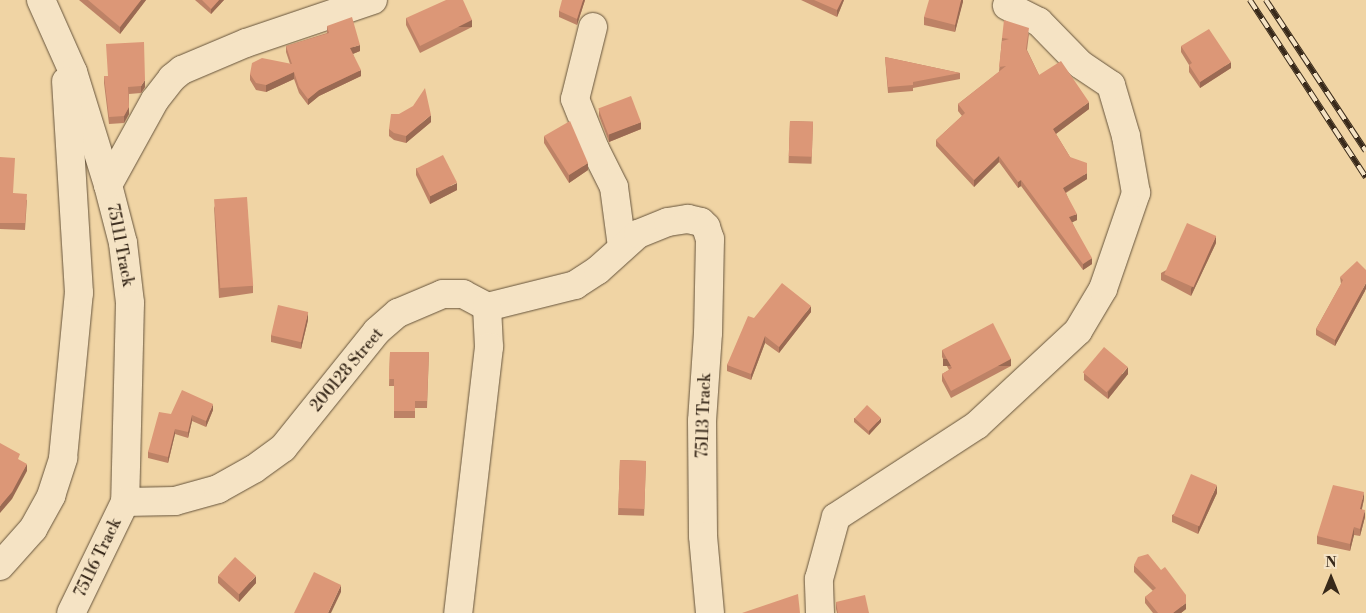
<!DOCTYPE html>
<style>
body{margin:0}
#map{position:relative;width:1366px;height:613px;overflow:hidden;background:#f0d4a4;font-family:"Libre Bodoni",serif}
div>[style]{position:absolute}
.roads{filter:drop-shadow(0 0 1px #66543c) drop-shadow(0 0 1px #66543c)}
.minor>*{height:28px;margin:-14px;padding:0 14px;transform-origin:14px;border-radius:14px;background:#f5e3c4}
.rail>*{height:5.5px;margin-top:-2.75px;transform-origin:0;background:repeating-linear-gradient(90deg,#f5e3c4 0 11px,#38291a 0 22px);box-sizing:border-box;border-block:1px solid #38291a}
.wall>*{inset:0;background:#bd8266;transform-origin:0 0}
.shaded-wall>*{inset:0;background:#9a6a53;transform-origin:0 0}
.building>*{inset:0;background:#dc9777;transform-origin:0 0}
span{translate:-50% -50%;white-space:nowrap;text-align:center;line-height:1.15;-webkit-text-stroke:4px #f5e3c4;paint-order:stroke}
.street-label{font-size:16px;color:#38291a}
.north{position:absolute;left:1306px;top:553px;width:50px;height:50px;-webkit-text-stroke:4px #f5e3c4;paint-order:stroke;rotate:0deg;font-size:14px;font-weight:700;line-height:20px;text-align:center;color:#38291a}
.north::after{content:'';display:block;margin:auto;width:18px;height:22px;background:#38291a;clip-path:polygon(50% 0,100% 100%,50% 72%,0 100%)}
</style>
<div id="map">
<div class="roads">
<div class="minor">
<div style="left:41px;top:0;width:79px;rotate:66deg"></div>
<div style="left:73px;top:72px;width:118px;rotate:72.8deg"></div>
<div style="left:108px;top:185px;width:60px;rotate:75.5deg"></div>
<div style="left:123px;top:243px;width:60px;rotate:83.3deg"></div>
<div style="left:130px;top:303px;width:199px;rotate:91.4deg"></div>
<div style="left:125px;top:502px;width:123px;rotate:115.9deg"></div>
<div style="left:593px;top:27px;width:74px;rotate:104deg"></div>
<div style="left:575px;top:99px;width:54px;rotate:68.2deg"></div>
<div style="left:595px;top:149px;width:42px;rotate:63.4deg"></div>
<div style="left:614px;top:187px;width:61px;rotate:82.4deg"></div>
<div style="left:108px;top:185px;width:97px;rotate:-61.1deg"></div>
<div style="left:155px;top:100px;width:28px;rotate:-52deg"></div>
<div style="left:172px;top:78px;width:13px;rotate:-39deg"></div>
<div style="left:182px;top:70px;width:69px;rotate:-22.9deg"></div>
<div style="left:246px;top:43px;width:134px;rotate:-18.7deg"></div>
<div style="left:487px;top:307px;width:91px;rotate:-14deg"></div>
<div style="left:575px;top:285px;width:27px;rotate:-33deg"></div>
<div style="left:598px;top:270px;width:54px;rotate:-42deg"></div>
<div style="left:638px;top:234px;width:32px;rotate:-22deg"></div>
<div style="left:668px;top:222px;width:20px;rotate:-9deg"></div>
<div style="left:688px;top:219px;width:13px;rotate:13deg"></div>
<div style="left:701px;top:222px;width:7px;rotate:45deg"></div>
<div style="left:706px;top:227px;width:13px;rotate:72deg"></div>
<div style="left:710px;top:239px;width:94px;rotate:91.2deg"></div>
<div style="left:708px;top:333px;width:88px;rotate:93.9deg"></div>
<div style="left:702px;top:421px;width:115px;rotate:89.5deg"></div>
<div style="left:703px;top:536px;width:77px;rotate:84.8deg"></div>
<div style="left:125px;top:502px;width:50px;rotate:-1.1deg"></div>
<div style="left:175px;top:501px;width:45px;rotate:-15.6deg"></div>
<div style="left:218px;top:489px;width:41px;rotate:-29.1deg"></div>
<div style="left:254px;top:469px;width:36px;rotate:-36deg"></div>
<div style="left:283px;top:448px;width:150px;rotate:-51.2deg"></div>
<div style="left:377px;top:331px;width:28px;rotate:-41deg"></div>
<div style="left:398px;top:313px;width:49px;rotate:-22.9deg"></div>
<div style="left:443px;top:294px;width:20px"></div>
<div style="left:463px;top:294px;width:27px;rotate:28deg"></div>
<div style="left:487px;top:307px;width:40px;rotate:87.1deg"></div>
<div style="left:489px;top:347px;width:268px;rotate:96.6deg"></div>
<div style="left:0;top:566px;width:50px;rotate:-48.3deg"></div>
<div style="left:33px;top:529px;width:38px;rotate:-61deg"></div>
<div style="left:51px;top:496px;width:40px;rotate:-72deg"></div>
<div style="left:63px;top:458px;width:166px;rotate:-84.5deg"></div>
<div style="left:79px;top:293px;width:212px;rotate:-93.5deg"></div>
<div style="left:820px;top:613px;width:34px;rotate:-92deg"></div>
<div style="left:819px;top:579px;width:64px;rotate:-74.7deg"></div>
<div style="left:836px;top:517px;width:168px;rotate:-33.1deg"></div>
<div style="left:977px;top:425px;width:138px;rotate:-42.9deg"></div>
<div style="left:1078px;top:331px;width:49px;rotate:-59.2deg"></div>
<div style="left:1103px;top:289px;width:102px;rotate:-71deg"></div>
<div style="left:1136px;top:193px;width:58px;rotate:-100deg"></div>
<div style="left:1126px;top:136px;width:53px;rotate:-106.4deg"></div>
<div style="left:1111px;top:85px;width:37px;rotate:-146deg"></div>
<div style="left:1080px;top:64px;width:59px;rotate:-134.3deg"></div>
<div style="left:1039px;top:22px;width:36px;rotate:-153deg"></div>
</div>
</div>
<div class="rail">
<div style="left:1250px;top:0;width:212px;rotate:56.8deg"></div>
<div style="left:1266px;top:0;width:181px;rotate:56.5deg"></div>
</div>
<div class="wall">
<div style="clip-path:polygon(79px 0,146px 0,120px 34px)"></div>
<div style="clip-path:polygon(195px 0,224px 0,211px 14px)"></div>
<div style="clip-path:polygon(585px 0,577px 25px,559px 17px,559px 11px)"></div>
<div style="clip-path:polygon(801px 0,844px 0,837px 17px)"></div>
<div style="clip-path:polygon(963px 0,955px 32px,924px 25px,924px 17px)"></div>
<div style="clip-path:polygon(406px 18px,472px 27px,420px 53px,406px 25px)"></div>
<div style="clip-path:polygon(327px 26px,360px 51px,353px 54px,361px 76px,319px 96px,308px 105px,299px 93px,294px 79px,266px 92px,256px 90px,250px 80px,250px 74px,290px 64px,286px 52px,286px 46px,327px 33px)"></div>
<div style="clip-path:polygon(1029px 34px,1027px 50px,1039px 75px,1089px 109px,1056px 134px,1070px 157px,1087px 179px,1066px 193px,1077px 220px,1072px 222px,1092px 264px,1083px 270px,1021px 186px,1018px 188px,999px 162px,974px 187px,936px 146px,936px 140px,962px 116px,958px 111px,958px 104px,999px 72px,1002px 38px)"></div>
<div style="clip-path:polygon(1181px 46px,1231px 68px,1200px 88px,1189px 72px,1189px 65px,1181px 52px)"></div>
<div style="clip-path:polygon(885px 57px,960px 73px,960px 79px,913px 88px,913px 91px,888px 93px)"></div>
<div style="clip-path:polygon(104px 76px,145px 87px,141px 93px,129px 94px,129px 114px,124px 123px,109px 124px,104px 83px)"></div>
<div style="clip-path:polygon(599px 109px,641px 129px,609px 142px,599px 116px)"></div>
<div style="left:790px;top:121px;width:23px;height:42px;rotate:2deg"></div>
<div style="clip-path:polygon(431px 122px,406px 143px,394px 140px,389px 136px,389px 129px)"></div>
<div style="clip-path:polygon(544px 136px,588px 170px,569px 183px,544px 143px)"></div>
<div style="clip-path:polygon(0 157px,13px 193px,27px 200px,25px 230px,0 229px)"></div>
<div style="clip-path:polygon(416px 168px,457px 190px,430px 204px,416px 175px)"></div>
<div style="clip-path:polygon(214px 206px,253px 286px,253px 293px,219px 298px)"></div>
<div style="clip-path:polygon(1216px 243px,1191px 296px,1161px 280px,1161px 273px)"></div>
<div style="clip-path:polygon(1340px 277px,1365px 291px,1335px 346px,1316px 335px,1316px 329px,1341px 284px)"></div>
<div style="clip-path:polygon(811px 312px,779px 353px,765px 343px,751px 380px,727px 371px,727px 365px,754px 318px)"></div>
<div style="clip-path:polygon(308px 320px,301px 349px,271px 342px,271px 335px)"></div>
<div style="clip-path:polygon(942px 350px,1011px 366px,951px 398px,942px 381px,942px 374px,949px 370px,942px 357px)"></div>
<div style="clip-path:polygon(390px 352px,429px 352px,427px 408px,415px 408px,415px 418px,394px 418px,394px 386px,389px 386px)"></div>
<div style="clip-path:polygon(1084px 373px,1128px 374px,1108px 399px,1084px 380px)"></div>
<div style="clip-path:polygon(213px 410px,206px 427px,192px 421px,188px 438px,175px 434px,168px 463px,148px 458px,148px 452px,171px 414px)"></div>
<div style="clip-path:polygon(854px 418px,881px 422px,869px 435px,854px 422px)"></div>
<div style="left:620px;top:460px;width:26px;height:55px;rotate:2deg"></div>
<div style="clip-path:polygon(1217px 493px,1198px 534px,1172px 522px,1172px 515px)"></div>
<div style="clip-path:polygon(1364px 499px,1362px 509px,1365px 517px,1360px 536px,1354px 535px,1350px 551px,1317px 544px,1317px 536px)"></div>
<div style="clip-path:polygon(1134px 565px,1186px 609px,1181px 613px,1153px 613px,1145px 603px,1145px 597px,1153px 591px,1134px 572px)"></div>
<div style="clip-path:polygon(218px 576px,256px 583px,239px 602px,218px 583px)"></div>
<div style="clip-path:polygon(836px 602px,869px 613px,837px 613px,836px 609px)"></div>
</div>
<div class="shaded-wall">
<div style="clip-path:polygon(141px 0,146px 0,120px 34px,120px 27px)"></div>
<div style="clip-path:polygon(219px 0,224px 0,211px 14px,211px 9px)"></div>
<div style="clip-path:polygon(583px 0,585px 0,577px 25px,577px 19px)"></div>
<div style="clip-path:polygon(842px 0,844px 0,837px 17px,837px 10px)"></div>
<div style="clip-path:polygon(961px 0,963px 0,963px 2px,955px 32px,955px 25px)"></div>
<div style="left:472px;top:20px;width:7px;height:58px;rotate:90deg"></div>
<div style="clip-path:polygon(360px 45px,360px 51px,350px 55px,350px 48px)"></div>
<div style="clip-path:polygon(1231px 62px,1231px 68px,1200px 88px,1200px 82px)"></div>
<div style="clip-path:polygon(361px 70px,361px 76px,319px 96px,308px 105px,308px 99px,319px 90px)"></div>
<div style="clip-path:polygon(294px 72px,294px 79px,266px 92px,266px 85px)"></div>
<div style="clip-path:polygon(145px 80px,145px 87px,141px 93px,141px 86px)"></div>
<div style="clip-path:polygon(1089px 102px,1089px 109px,1053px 136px,1053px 129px)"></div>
<div style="clip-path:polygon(129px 107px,129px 114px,124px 123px,124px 116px)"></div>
<div style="clip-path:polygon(431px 115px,431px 122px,406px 143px,406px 136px)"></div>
<div style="clip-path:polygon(641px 122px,641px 129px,609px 142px,609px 134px)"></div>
<div style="clip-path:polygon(999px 156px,999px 162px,974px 187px,974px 180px)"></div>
<div style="clip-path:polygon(588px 163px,588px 170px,569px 183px,569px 175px)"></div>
<div style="clip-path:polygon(1087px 173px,1087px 179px,1063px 194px,1063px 188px)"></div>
<div style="clip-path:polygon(1021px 180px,1021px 186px,1018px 188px,1018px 182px)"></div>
<div style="clip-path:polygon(457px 183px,457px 190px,430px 204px,430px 196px)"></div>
<div style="clip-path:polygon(1077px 214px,1077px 220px,1069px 224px,1069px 217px)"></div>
<div style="clip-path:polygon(1216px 236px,1216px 243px,1191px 296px,1191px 289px)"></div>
<div style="clip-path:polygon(1092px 258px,1092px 264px,1083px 270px,1083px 264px)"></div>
<div style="clip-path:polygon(1366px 283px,1366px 289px,1335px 346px,1335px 340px)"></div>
<div style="clip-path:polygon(811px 306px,811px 312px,779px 353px,779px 347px)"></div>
<div style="clip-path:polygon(308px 312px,308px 320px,301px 349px,301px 342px)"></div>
<div style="clip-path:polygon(765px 336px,765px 343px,751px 380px,751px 374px)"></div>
<div style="left:1011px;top:359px;width:7px;height:68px;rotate:90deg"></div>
<div style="clip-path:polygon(1128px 367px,1128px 374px,1108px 399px,1108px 392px)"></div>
<div style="clip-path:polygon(213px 404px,213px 410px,206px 427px,206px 421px)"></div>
<div style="clip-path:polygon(192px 415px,192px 421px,188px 438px,188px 432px)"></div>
<div style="clip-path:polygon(881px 418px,881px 422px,869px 435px,869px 431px)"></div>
<div style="clip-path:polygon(175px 429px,175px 434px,168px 463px,168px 457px)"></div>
<div style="clip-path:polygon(27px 464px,27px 471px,12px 499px,0 513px,0 506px)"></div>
<div style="clip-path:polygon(1217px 485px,1217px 493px,1198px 534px,1198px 527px)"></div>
<div style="clip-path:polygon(1364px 492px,1364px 499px,1360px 516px,1360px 509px)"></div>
<div style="clip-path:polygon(1365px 510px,1365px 517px,1360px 536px,1360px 529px)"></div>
<div style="clip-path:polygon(1354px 527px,1354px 535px,1350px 551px,1350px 544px)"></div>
<div style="clip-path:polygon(256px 576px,256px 583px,239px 602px,239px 594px)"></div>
<div style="clip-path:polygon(341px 585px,341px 592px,331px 613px,328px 613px)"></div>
<div style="clip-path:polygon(1186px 603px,1186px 609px,1181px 613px,1173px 613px)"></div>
</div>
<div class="building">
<div style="clip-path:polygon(88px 0,141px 0,120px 27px)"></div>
<div style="clip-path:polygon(202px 0,219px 0,211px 9px)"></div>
<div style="clip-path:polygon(446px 0,463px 0,472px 20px,420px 46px,406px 18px)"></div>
<div style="clip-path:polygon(562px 0,583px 0,577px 19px,559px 11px)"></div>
<div style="clip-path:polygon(814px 0,842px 0,837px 10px)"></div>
<div style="clip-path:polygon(929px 0,961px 0,955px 25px,924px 17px)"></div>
<div style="clip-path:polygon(352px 17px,360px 45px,350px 48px,361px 70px,319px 90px,308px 99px,299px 87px,294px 72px,266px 85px,256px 83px,250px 74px,252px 63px,262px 58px,292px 64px,286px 46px,329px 33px,327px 26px)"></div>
<div style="clip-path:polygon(1004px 20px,1029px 28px,1026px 49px,1039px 75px,1061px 61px,1089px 102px,1053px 129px,1070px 157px,1087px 163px,1087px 173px,1063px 188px,1077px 214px,1069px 217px,1092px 258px,1083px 264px,1021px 180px,1018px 182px,999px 156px,974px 180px,936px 140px,965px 113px,958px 104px,1006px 66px,999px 67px,1002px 41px,1009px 39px,1002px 38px)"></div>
<div style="clip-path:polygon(1209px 29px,1231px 62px,1200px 82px,1189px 65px,1192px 63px,1181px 46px)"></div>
<div style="clip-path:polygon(144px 42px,145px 80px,141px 86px,128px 87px,129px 107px,124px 116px,109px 117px,104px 76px,108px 76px,106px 44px)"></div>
<div style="clip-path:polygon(885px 57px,960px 73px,913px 82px,913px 85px,888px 87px)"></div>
<div style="clip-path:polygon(425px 88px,431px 115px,406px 136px,394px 133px,389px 129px,391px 114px,399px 114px,413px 106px)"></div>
<div style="left:631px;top:96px;width:28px;height:35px;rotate:69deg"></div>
<div style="clip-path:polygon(570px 121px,588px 163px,569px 175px,544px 136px)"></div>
<div style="left:790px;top:121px;width:23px;height:35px;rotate:2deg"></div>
<div style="left:443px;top:155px;width:31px;height:30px;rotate:63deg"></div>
<div style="clip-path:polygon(0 157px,15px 158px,13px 193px,27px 194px,25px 223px,0 223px)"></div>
<div style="left:247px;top:197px;width:89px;height:33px;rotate:86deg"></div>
<div style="left:1187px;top:223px;width:32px;height:56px;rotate:24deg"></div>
<div style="clip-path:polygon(1357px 261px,1366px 270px,1366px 283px,1335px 340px,1316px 329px,1343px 280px,1340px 277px)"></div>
<div style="clip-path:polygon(782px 283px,811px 306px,779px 347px,765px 336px,751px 374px,727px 365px,748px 316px,754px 318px)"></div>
<div style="left:278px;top:305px;width:31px;height:31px;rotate:13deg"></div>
<div style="clip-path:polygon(993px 323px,1011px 359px,951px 391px,942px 374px,952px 368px,942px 350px)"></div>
<div style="left:1104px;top:347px;width:31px;height:33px;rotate:40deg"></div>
<div style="clip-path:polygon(390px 352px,429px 352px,427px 401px,415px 401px,415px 411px,394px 411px,394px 379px,389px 379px)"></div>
<div style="clip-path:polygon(182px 390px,213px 404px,206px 421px,192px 415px,188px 432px,175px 429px,168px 457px,148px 452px,159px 412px,171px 414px)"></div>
<div style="left:867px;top:405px;width:19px;height:18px;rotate:43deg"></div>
<div style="clip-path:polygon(0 443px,20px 454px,18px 459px,27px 464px,12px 492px,0 506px)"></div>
<div style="left:620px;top:460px;width:26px;height:48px;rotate:2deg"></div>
<div style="left:1191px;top:474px;width:28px;height:45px;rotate:23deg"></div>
<div style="clip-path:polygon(1333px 485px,1364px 492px,1360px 509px,1365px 510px,1360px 529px,1354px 527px,1350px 544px,1317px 536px)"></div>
<div style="clip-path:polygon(1148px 554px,1161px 570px,1165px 567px,1186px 595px,1186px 603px,1173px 613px,1158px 613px,1145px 597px,1156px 588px,1134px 565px,1138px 557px)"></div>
<div style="left:235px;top:557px;width:28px;height:25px;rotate:42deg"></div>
<div style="clip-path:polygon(314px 572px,341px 585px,328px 613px,294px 613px)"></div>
<div style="clip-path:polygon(798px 594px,800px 613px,742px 613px)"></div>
<div style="clip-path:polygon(865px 595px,869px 613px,838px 613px,836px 602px)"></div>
</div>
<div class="street-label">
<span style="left:120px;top:245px;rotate:79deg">75111 Track</span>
<span style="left:347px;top:370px;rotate:-50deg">200128 Street</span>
<span style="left:704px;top:416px;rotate:-88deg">75113 Track</span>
<span style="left:98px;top:558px;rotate:-64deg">75116 Track</span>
</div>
<div class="north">N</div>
</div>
